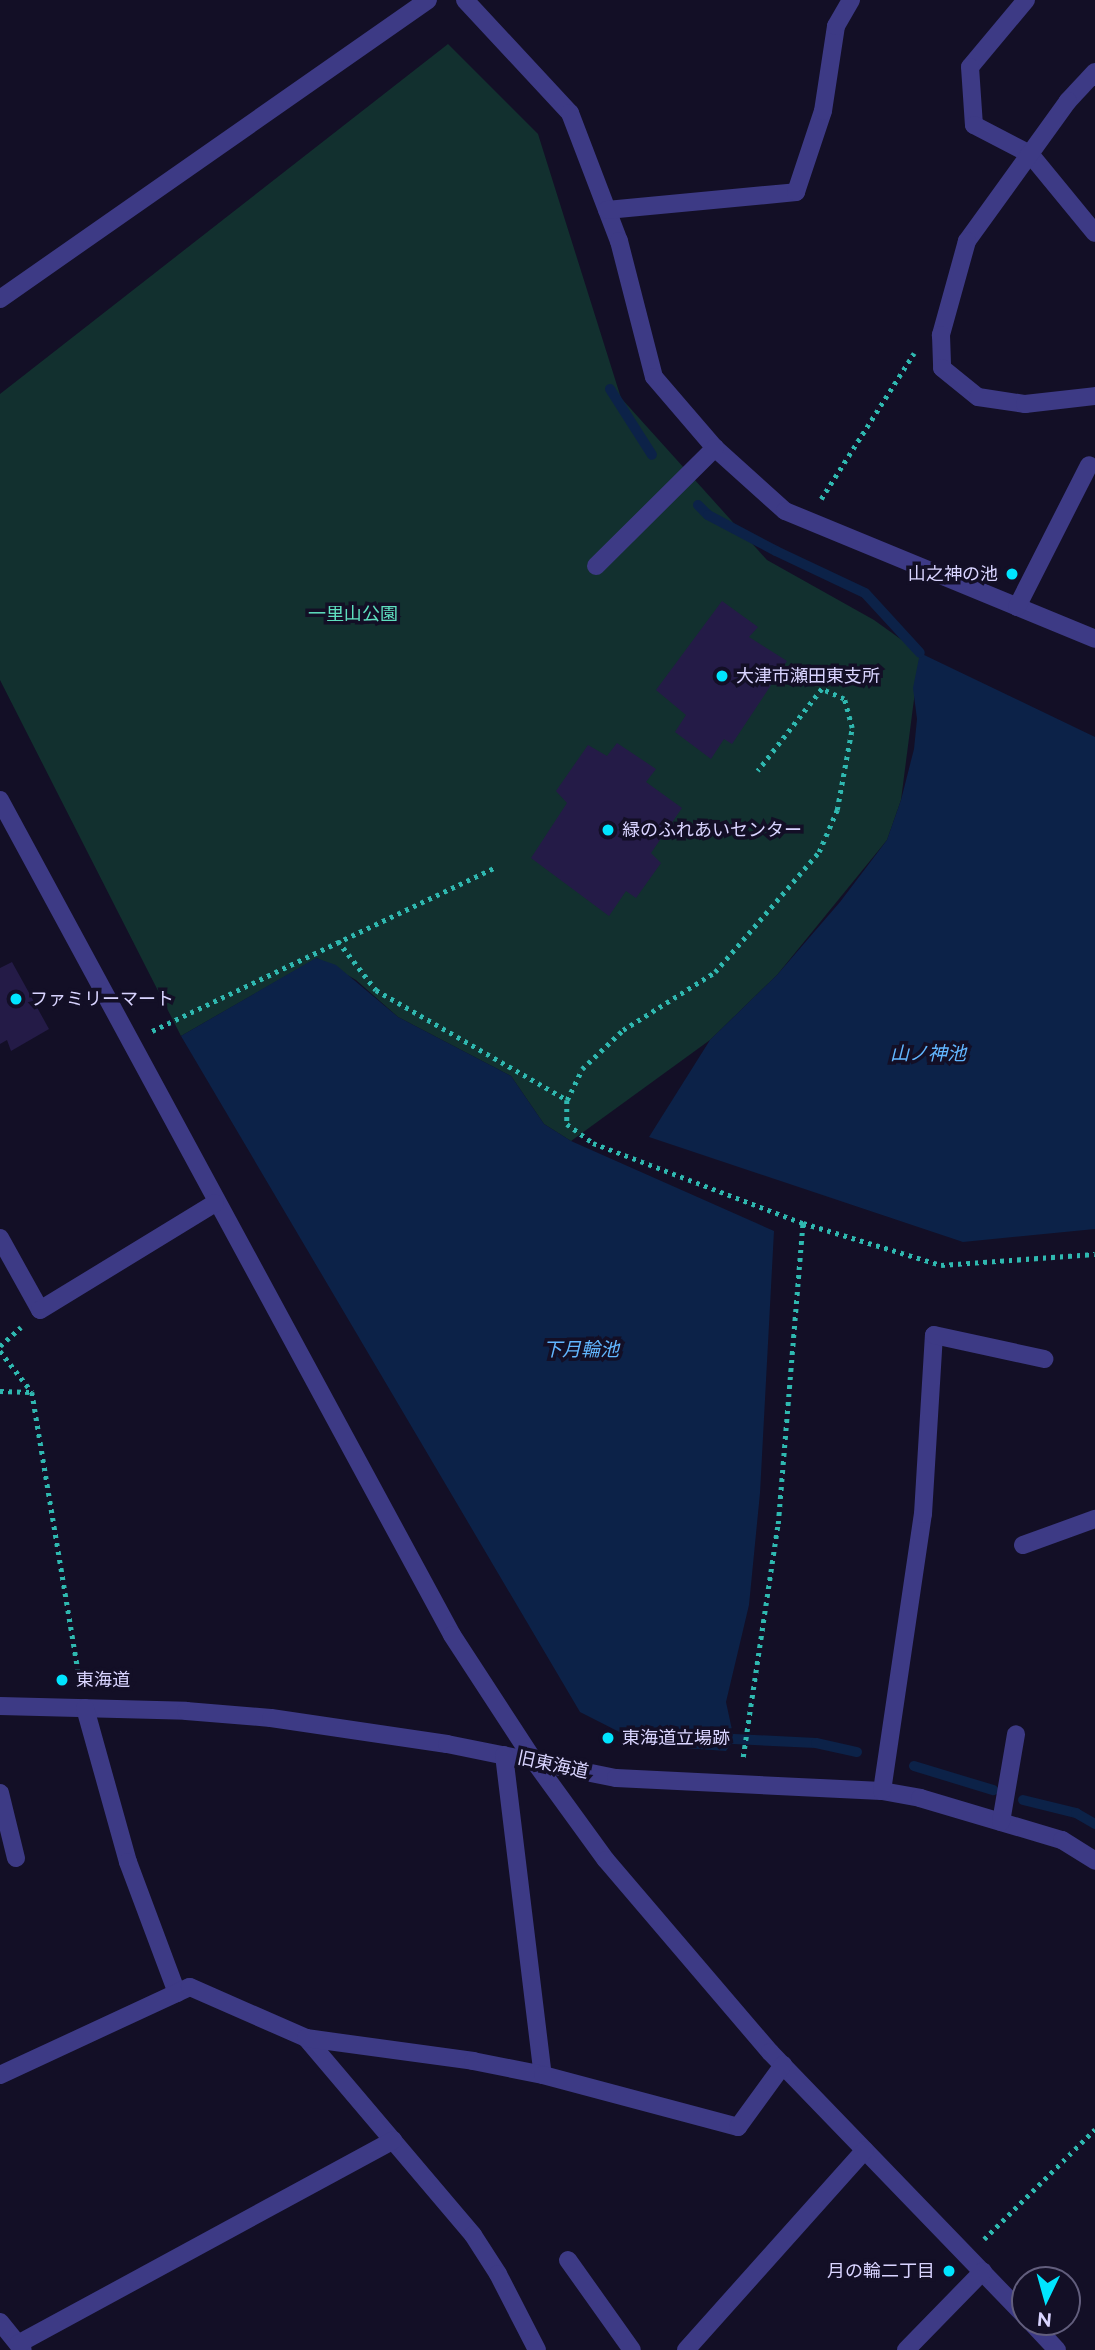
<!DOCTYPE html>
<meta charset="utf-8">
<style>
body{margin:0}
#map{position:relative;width:1095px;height:2350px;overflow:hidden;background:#130f26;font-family:Raleway,"Noto Sans JP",sans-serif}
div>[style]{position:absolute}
.green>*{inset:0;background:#12302f}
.water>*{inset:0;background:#0c2248}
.stream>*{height:10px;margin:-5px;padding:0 5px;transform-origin:5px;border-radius:5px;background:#0c2248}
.building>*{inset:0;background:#241b47}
.path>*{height:4.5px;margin-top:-2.25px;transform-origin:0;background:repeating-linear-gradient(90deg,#2fb8b0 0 3.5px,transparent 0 8.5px)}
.minor>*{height:18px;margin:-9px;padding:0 9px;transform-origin:9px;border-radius:9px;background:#3d3a85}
.dots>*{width:19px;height:19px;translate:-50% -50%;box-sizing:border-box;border:4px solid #130f26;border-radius:50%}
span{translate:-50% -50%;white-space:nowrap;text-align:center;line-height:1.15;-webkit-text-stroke:7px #130f26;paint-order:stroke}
.poi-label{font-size:18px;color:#d9d4ff}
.right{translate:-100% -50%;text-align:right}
.left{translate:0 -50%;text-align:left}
.park-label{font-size:18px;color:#5fe0c0}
.street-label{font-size:18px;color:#d9d4ff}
.water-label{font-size:19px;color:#62b6ff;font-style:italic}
.north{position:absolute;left:1011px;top:2266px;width:70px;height:70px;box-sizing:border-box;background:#130f26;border:2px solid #625e7d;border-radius:50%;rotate:185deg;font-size:19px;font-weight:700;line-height:28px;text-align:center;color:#d9d4ff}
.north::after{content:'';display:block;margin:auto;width:24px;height:32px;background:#00e5ff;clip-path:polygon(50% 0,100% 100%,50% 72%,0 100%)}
</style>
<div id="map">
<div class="green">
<div style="clip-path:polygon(448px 44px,538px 134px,621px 398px,767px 560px,874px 620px,920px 653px,901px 800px,887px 840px,777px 975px,710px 1040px,571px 1141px,544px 1124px,511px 1076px,398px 1017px,356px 980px,317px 958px,181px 1036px,0 680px,0 394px)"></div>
</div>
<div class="water">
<div style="clip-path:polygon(920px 653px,1095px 737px,1095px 1229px,963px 1242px,649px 1137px,710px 1040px,777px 975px,840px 902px,887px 840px,901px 800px,914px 749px,917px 719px,913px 688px)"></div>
<div style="clip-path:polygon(316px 958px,336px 965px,398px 1017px,511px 1076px,544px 1124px,571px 1141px,774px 1231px,760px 1493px,749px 1605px,726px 1702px,734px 1739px,726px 1751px,645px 1745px,580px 1712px,181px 1036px)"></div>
</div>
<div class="stream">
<div style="left:610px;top:389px;width:78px;rotate:57.5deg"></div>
<div style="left:698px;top:505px;width:14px;rotate:45deg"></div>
<div style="left:708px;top:515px;width:77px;rotate:27.9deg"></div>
<div style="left:776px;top:551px;width:98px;rotate:25.3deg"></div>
<div style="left:865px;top:593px;width:81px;rotate:47.5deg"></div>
<div style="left:734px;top:1739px;width:82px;rotate:2.8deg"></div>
<div style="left:816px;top:1743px;width:42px;rotate:12.4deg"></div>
<div style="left:914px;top:1766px;width:83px;rotate:16.9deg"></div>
<div style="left:1023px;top:1800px;width:55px;rotate:13.8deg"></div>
<div style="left:1076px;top:1813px;width:22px;rotate:30deg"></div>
</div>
<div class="building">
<div style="clip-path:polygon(722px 601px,758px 627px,749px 637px,787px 661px,732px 744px,724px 739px,711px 759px,675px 732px,686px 715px,656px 690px)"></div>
<div style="clip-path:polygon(617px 743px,656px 769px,646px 782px,682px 808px,651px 853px,661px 863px,636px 898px,626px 891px,609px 916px,531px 858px,567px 803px,556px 791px,588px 745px,607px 756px)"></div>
<div style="clip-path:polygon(12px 962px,49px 1029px,11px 1051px,7px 1040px,0 1044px,0 968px)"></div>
</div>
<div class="path">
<div style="left:821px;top:499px;width:173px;rotate:-57.5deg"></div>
<div style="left:338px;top:941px;width:62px;rotate:52.2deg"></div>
<div style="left:376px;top:990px;width:220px;rotate:29.9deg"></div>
<div style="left:567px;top:1100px;width:34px;rotate:-64deg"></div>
<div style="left:582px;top:1069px;width:57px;rotate:-43.6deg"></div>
<div style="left:623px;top:1030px;width:109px;rotate:-32.2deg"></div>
<div style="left:715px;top:972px;width:159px;rotate:-49.1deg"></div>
<div style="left:819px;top:852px;width:46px;rotate:-66.8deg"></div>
<div style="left:837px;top:810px;width:83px;rotate:-79.6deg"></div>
<div style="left:852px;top:728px;width:30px;rotate:-105deg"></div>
<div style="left:844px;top:699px;width:24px;rotate:-156deg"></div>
<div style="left:822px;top:689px;width:104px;rotate:128deg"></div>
<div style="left:152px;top:1031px;width:381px;rotate:-25.5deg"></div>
<div style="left:567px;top:1100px;width:24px;rotate:90deg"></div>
<div style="left:567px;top:1124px;width:32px;rotate:36deg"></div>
<div style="left:593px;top:1143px;width:225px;rotate:20.9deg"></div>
<div style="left:803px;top:1223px;width:144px;rotate:16.9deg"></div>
<div style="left:941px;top:1265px;width:154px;rotate:-4.1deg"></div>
<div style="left:0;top:1346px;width:28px;rotate:-42deg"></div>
<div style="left:0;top:1351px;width:52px;rotate:52deg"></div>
<div style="left:32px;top:1392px;width:293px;rotate:80.6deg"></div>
<div style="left:0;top:1391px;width:31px;rotate:2deg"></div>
<div style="left:743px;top:1757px;width:236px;rotate:-81.5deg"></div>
<div style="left:778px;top:1524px;width:302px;rotate:-85.3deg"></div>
<div style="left:984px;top:2239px;width:156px;rotate:-44.7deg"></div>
</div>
<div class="minor">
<div style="left:465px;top:0;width:154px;rotate:47.1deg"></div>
<div style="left:570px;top:113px;width:137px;rotate:69.1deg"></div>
<div style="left:619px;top:241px;width:140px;rotate:75.6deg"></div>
<div style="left:654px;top:377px;width:94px;rotate:49.3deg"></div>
<div style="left:715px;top:448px;width:94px;rotate:42deg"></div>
<div style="left:785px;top:511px;width:335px;rotate:22.4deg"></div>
<div style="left:1026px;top:0;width:87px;rotate:129.9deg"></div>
<div style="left:970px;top:67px;width:58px;rotate:86.1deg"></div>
<div style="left:974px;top:125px;width:63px;rotate:27.4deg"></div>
<div style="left:1030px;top:154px;width:102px;rotate:50.6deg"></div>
<div style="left:1095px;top:72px;width:40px;rotate:133deg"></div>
<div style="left:1068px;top:101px;width:173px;rotate:125.8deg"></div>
<div style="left:967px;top:241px;width:98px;rotate:105.5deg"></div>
<div style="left:941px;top:335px;width:33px;rotate:88deg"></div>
<div style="left:942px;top:368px;width:46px;rotate:38.9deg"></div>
<div style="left:978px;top:397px;width:48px;rotate:8.5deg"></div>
<div style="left:1025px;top:404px;width:70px;rotate:-6.5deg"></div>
<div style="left:607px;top:210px;width:190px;rotate:-5.4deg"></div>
<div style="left:796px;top:192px;width:85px;rotate:-71.6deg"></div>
<div style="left:823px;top:111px;width:86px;rotate:-81.3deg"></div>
<div style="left:836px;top:26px;width:30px;rotate:-60deg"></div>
<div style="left:0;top:299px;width:522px;rotate:-34.94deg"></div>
<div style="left:596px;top:566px;width:168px;rotate:-44.8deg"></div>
<div style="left:1017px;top:607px;width:159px;rotate:-63.1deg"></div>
<div style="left:0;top:800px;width:949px;rotate:61.57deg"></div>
<div style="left:452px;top:1635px;width:150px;rotate:56.9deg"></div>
<div style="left:534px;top:1761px;width:122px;rotate:54deg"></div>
<div style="left:606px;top:1860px;width:253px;rotate:49.5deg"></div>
<div style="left:770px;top:2052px;width:367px;rotate:46deg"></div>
<div style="left:0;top:1238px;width:82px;rotate:60.9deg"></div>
<div style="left:40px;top:1310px;width:205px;rotate:-31.4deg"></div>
<div style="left:1023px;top:1545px;width:77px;rotate:-19.9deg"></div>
<div style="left:0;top:1706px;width:186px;rotate:1.5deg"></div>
<div style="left:186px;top:1711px;width:85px;rotate:4.7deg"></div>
<div style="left:271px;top:1718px;width:178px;rotate:8.4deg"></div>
<div style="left:447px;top:1744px;width:172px;rotate:11.4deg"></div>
<div style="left:616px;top:1778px;width:266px;rotate:2.8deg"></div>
<div style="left:882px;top:1791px;width:39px;rotate:10deg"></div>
<div style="left:920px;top:1798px;width:148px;rotate:16.5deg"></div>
<div style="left:1062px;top:1840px;width:39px;rotate:32deg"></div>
<div style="left:85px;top:1708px;width:160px;rotate:74.4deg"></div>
<div style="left:128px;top:1862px;width:140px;rotate:69.5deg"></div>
<div style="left:504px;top:1755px;width:322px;rotate:83.1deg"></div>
<div style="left:882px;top:1791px;width:280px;rotate:-81.6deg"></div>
<div style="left:923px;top:1514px;width:179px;rotate:-86.5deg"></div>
<div style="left:934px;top:1335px;width:113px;rotate:12.3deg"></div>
<div style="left:0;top:1793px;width:67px;rotate:76.2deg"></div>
<div style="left:1001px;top:1822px;width:89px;rotate:-80.3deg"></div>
<div style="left:306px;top:2038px;width:258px;rotate:49.7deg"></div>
<div style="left:473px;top:2235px;width:46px;rotate:57.3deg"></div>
<div style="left:498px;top:2274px;width:85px;rotate:62.8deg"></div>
<div style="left:0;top:2075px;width:209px;rotate:-24.9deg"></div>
<div style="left:190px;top:1987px;width:127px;rotate:23.7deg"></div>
<div style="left:306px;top:2038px;width:169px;rotate:7.8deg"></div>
<div style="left:473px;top:2061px;width:71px;rotate:11.3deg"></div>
<div style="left:543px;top:2075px;width:202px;rotate:14.9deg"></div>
<div style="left:738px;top:2127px;width:77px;rotate:-54deg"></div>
<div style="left:568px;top:2260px;width:110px;rotate:54.6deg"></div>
<div style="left:0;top:2322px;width:36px;rotate:51deg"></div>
<div style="left:1031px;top:2322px;width:38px;rotate:47deg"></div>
<div style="left:18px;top:2344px;width:427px;rotate:-28.5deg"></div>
<div style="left:686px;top:2350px;width:268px;rotate:-48.2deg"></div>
<div style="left:906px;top:2350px;width:110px;rotate:-45.7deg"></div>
</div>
<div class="dots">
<div style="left:1012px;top:574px;background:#00e5ff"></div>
<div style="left:722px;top:676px;background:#00e5ff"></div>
<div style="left:608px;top:830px;background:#00e5ff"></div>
<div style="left:16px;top:999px;background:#00e5ff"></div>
<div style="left:62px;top:1680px;background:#00e5ff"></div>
<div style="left:608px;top:1738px;background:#00e5ff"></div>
<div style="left:949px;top:2271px;background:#00e5ff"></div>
</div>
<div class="poi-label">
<span class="right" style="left:998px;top:574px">山之神の池</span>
<span class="left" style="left:736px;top:676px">大津市瀬田東支所</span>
<span class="left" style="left:622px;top:830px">緑のふれあいセンター</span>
<span class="left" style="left:30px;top:999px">ファミリーマート</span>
<span class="left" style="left:76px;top:1680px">東海道</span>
<span class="left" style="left:622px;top:1738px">東海道立場跡</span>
<span class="right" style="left:935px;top:2271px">月の輪二丁目</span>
</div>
<div class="park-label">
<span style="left:353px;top:614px">一里山公園</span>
</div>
<div class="street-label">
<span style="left:553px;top:1765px;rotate:12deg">旧東海道</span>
</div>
<div class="water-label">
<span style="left:928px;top:1054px">山ノ神池</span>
<span style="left:581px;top:1350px">下月輪池</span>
</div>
<div class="north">N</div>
</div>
